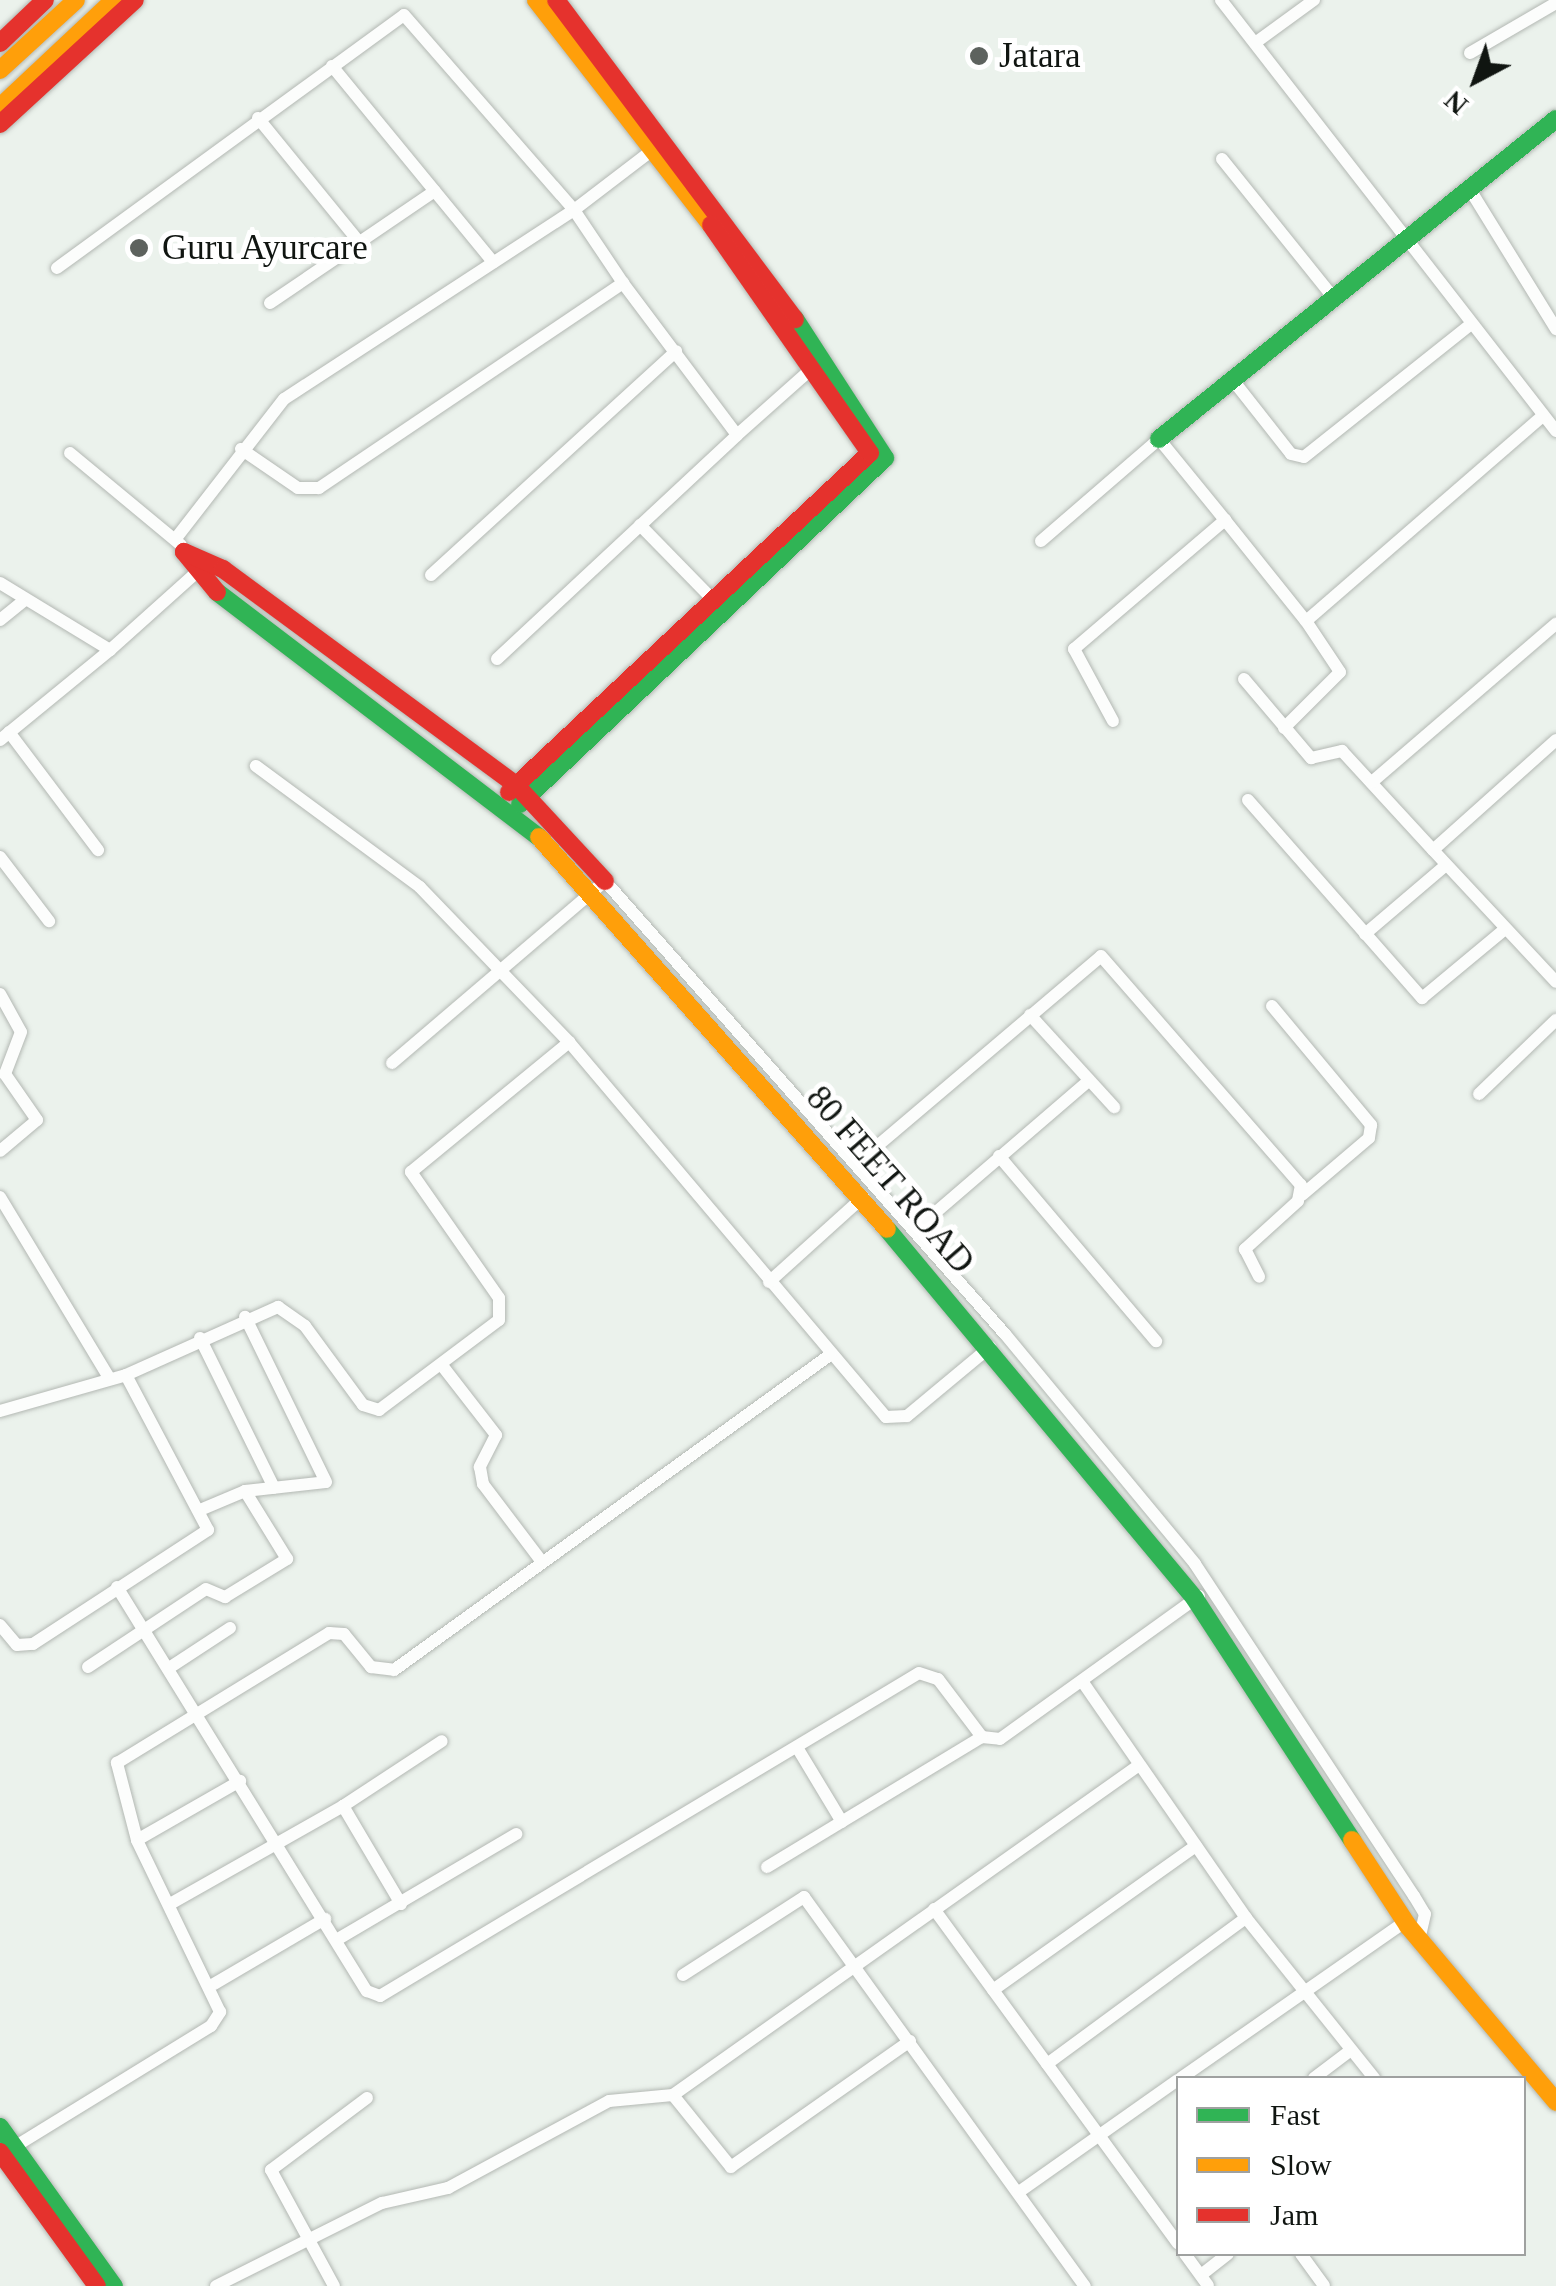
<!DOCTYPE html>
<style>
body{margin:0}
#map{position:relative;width:1556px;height:2286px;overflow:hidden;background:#ebf2ec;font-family:"Times New Roman",serif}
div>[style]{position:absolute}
.roads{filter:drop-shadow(0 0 2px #b3b8b3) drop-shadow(0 0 2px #b3b8b3)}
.street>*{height:12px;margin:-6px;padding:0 6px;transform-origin:6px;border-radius:6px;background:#fcfdfc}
.fast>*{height:18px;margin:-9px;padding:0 9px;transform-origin:9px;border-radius:9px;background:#30b455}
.slow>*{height:18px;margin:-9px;padding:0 9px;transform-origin:9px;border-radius:9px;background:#ff9f0a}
.jam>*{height:18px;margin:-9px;padding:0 9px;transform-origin:9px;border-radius:9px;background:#e5322d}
.dots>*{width:28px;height:28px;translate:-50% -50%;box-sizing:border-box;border:5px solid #fff;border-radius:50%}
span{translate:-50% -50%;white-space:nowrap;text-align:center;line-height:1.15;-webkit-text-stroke:10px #fff;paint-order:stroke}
.poi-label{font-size:35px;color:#101511}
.left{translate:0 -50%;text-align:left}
.street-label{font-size:35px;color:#101511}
.legend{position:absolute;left:1176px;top:2076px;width:350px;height:180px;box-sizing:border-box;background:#fff;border:2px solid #9fa1a0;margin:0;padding:12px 18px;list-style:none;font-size:30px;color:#101511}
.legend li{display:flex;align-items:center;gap:20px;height:50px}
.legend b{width:50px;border:2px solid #9fa1a0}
.north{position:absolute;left:1426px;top:30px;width:100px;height:100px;-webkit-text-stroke:8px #fff;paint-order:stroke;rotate:221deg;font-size:28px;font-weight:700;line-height:40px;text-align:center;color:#101511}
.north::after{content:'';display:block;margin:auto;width:35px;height:45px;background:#101511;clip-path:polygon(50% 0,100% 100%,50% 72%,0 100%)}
</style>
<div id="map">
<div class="roads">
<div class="street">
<div style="left:1221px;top:0;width:546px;rotate:52.14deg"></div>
<div style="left:1255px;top:43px;width:73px;rotate:-36.1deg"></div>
<div style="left:1470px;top:53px;width:99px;rotate:-30.2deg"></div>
<div style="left:332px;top:66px;width:254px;rotate:50.6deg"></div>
<div style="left:258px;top:118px;width:160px;rotate:50.8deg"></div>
<div style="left:1222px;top:159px;width:177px;rotate:51.2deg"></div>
<div style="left:1469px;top:188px;width:166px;rotate:58.3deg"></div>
<div style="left:57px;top:268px;width:429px;rotate:-36.1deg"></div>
<div style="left:404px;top:15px;width:259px;rotate:48.9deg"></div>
<div style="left:574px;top:210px;width:346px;rotate:146.9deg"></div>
<div style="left:284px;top:399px;width:175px;rotate:127.8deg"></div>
<div style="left:270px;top:303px;width:199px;rotate:-34.2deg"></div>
<div style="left:1232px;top:379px;width:95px;rotate:51.8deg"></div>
<div style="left:1291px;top:454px;width:13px;rotate:13deg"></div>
<div style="left:1304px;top:457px;width:213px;rotate:-38.5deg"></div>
<div style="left:737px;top:435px;width:108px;rotate:-41.6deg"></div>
<div style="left:241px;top:449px;width:69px;rotate:34.4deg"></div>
<div style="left:298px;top:488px;width:21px"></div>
<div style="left:319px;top:488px;width:367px;rotate:-34deg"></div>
<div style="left:623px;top:283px;width:88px;rotate:-123.9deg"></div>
<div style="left:574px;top:210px;width:107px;rotate:-37.4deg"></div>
<div style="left:70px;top:453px;width:144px;rotate:39.7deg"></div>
<div style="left:640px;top:525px;width:113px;rotate:45.7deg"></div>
<div style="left:1041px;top:541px;width:156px;rotate:-40.8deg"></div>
<div style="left:1159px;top:439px;width:104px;rotate:50.8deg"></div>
<div style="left:431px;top:575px;width:332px;rotate:-42.4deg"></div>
<div style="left:0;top:583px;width:129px;rotate:31.3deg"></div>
<div style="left:110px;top:650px;width:118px;rotate:-41.9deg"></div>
<div style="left:0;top:620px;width:33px;rotate:-39deg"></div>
<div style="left:497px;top:659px;width:328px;rotate:-43deg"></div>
<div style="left:737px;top:435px;width:190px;rotate:-126.9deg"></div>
<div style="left:1244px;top:679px;width:104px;rotate:49.7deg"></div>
<div style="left:1311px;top:758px;width:32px;rotate:-13deg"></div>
<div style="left:1342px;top:751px;width:134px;rotate:47.4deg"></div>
<div style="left:1113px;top:721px;width:82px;rotate:-118.4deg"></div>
<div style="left:1074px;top:649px;width:199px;rotate:-40.5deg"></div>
<div style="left:1225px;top:520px;width:129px;rotate:51.3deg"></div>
<div style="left:1284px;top:728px;width:79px;rotate:-45deg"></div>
<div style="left:1340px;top:672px;width:61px;rotate:-123.7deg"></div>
<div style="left:1306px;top:621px;width:313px;rotate:-40.9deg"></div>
<div style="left:9px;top:732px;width:148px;rotate:53deg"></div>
<div style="left:0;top:740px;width:142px;rotate:-39.3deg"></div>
<div style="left:1556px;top:740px;width:165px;rotate:138.2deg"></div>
<div style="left:1433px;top:850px;width:180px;rotate:47deg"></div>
<div style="left:1372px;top:782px;width:243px;rotate:-40.7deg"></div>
<div style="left:1248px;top:800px;width:264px;rotate:48.7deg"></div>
<div style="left:1422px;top:998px;width:107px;rotate:-39.7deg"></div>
<div style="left:0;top:857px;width:81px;rotate:52.6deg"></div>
<div style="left:1365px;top:934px;width:106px;rotate:-40.4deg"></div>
<div style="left:0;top:994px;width:43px;rotate:61.1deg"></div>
<div style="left:21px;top:1032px;width:45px;rotate:110.9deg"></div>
<div style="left:5px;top:1074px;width:56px;rotate:55.2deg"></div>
<div style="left:37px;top:1120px;width:48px;rotate:140deg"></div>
<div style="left:1272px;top:1006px;width:155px;rotate:50.2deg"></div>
<div style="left:1371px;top:1125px;width:13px;rotate:99deg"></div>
<div style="left:1369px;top:1138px;width:88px;rotate:139.6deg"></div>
<div style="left:1030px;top:1015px;width:125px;rotate:47.6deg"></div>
<div style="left:569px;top:1042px;width:491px;rotate:49.8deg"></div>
<div style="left:886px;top:1417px;width:21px;rotate:-3deg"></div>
<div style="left:907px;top:1416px;width:108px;rotate:-39.7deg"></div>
<div style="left:392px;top:1063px;width:280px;rotate:-40.5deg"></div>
<div style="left:605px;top:881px;width:604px;rotate:48.56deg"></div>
<div style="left:1005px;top:1334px;width:298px;rotate:50.4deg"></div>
<div style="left:1195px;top:1564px;width:398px;rotate:56.6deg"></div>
<div style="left:1414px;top:1896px;width:21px;rotate:59deg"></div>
<div style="left:1425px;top:1914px;width:18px;rotate:103deg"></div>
<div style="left:1479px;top:1094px;width:107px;rotate:-43.9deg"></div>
<div style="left:999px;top:1156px;width:243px;rotate:49.7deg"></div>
<div style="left:856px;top:1164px;width:321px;rotate:-40.3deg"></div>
<div style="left:1101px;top:956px;width:304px;rotate:48.9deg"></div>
<div style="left:1301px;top:1185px;width:16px;rotate:101deg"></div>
<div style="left:1298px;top:1201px;width:72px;rotate:137.8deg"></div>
<div style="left:1245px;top:1249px;width:31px;rotate:63deg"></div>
<div style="left:0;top:1197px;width:211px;rotate:58.9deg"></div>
<div style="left:914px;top:1231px;width:227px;rotate:-40.7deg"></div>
<div style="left:769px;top:1282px;width:127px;rotate:-42.1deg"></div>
<div style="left:200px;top:1338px;width:167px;rotate:63.7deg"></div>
<div style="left:444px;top:1368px;width:85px;rotate:52.2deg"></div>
<div style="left:496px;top:1435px;width:36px;rotate:117deg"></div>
<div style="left:480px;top:1467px;width:17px;rotate:80deg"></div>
<div style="left:483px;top:1484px;width:93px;rotate:52.9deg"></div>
<div style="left:0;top:1411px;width:131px;rotate:-15.9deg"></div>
<div style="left:126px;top:1375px;width:167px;rotate:-24.1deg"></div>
<div style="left:278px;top:1307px;width:33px;rotate:35deg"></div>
<div style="left:305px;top:1326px;width:98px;rotate:53.7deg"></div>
<div style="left:363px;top:1405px;width:17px;rotate:17deg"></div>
<div style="left:379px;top:1410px;width:150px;rotate:-36.9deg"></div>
<div style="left:499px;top:1320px;width:22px;rotate:-90deg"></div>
<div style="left:499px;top:1298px;width:154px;rotate:-124.9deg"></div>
<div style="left:411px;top:1172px;width:205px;rotate:-39.4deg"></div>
<div style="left:569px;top:1042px;width:215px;rotate:-133.9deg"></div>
<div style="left:420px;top:887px;width:204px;rotate:-143.6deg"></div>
<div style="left:200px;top:1510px;width:49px;rotate:-22.9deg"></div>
<div style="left:245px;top:1491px;width:81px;rotate:-6.3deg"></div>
<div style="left:326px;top:1482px;width:184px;rotate:-116.1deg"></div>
<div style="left:117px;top:1587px;width:475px;rotate:58.3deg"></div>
<div style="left:367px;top:1991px;width:14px;rotate:21deg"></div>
<div style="left:380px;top:1996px;width:628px;rotate:-30.93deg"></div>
<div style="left:919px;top:1673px;width:20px;rotate:18deg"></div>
<div style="left:938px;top:1679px;width:73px;rotate:52.8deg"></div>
<div style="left:982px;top:1737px;width:18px;rotate:6deg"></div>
<div style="left:1000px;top:1739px;width:245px;rotate:-35.7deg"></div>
<div style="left:0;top:1625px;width:26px;rotate:50deg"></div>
<div style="left:17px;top:1645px;width:16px;rotate:-4deg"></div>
<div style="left:33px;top:1644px;width:209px;rotate:-33.1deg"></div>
<div style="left:208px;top:1530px;width:175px;rotate:-117.9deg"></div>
<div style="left:88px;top:1667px;width:141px;rotate:-33.5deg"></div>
<div style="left:206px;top:1589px;width:21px;rotate:23deg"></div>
<div style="left:225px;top:1597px;width:73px;rotate:-31.5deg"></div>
<div style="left:287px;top:1559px;width:80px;rotate:-121.7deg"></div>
<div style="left:169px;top:1668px;width:73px;rotate:-33.3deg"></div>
<div style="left:1082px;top:1681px;width:288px;rotate:55.3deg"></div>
<div style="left:1246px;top:1918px;width:205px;rotate:51.3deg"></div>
<div style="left:798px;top:1749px;width:85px;rotate:58.9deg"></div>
<div style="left:137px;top:1840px;width:119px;rotate:-29.8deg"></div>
<div style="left:767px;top:1867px;width:251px;rotate:-31.2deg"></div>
<div style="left:170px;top:1904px;width:199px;rotate:-29.5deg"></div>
<div style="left:401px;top:1904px;width:114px;rotate:-120.6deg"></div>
<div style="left:343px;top:1806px;width:118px;rotate:-33.3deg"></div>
<div style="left:934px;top:1909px;width:414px;rotate:53.9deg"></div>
<div style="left:338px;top:1939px;width:207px;rotate:-30.5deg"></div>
<div style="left:683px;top:1975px;width:144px;rotate:-32.8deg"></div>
<div style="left:804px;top:1897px;width:480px;rotate:54.2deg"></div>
<div style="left:214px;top:1984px;width:129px;rotate:-30.4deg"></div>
<div style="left:993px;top:1990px;width:249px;rotate:-35.4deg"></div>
<div style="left:910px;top:2041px;width:219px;rotate:144.9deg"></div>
<div style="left:731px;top:2167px;width:92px;rotate:-128.9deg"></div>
<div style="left:673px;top:2095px;width:571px;rotate:-35.3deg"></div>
<div style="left:1047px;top:2064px;width:247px;rotate:-36.3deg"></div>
<div style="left:1181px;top:2078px;width:274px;rotate:-34.9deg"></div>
<div style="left:1314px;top:2078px;width:46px;rotate:-37.1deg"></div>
<div style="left:11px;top:2149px;width:235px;rotate:-31.6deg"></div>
<div style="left:211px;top:2026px;width:17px;rotate:-57deg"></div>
<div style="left:220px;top:2012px;width:191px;rotate:-115.8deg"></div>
<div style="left:137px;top:1840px;width:80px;rotate:-104.6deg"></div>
<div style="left:117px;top:1763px;width:249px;rotate:-31.5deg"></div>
<div style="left:329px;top:1633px;width:15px;rotate:4deg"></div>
<div style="left:344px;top:1634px;width:43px;rotate:50.7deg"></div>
<div style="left:371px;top:1667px;width:23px;rotate:7deg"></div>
<div style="left:394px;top:1670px;width:538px;rotate:-35.85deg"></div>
<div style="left:1019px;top:2192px;width:194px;rotate:-35.2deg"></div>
<div style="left:1185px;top:2254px;width:39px;rotate:54deg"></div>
<div style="left:1301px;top:2254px;width:39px;rotate:54deg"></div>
<div style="left:1201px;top:2275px;width:34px;rotate:-38deg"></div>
<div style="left:216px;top:2286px;width:186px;rotate:-26.6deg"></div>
<div style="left:382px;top:2203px;width:68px;rotate:-12.8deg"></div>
<div style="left:448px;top:2188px;width:183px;rotate:-28.4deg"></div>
<div style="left:609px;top:2101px;width:64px;rotate:-5.4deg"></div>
<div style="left:334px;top:2286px;width:132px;rotate:-118.5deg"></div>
<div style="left:271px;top:2170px;width:120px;rotate:-36.9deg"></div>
</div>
<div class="fast">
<div style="left:1159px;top:439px;width:510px;rotate:-38.87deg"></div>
<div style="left:217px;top:592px;width:405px;rotate:37.3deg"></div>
<div style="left:520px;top:804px;width:503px;rotate:-43.47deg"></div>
<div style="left:885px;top:458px;width:166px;rotate:-122.9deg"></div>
<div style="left:887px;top:1229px;width:481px;rotate:50.2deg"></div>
<div style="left:1195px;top:1599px;width:288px;rotate:56.9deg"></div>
<div style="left:0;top:2127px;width:196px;rotate:54.4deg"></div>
</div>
<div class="slow">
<div style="left:536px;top:0;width:285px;rotate:52.1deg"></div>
<div style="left:0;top:70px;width:103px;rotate:-42.6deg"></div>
<div style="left:0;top:107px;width:156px;rotate:-43.2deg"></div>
<div style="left:539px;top:837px;width:524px;rotate:48.4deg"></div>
<div style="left:1352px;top:1840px;width:103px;rotate:56.9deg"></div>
<div style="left:1408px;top:1926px;width:230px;rotate:49.9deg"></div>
</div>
<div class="jam">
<div style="left:556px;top:0;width:399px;rotate:53.2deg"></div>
<div style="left:0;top:43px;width:62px;rotate:-43.7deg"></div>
<div style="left:0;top:124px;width:183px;rotate:-42.6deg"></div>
<div style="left:217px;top:592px;width:52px;rotate:-129.5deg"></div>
<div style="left:184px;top:552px;width:43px;rotate:23.6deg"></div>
<div style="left:223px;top:569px;width:364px;rotate:36.4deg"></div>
<div style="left:516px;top:785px;width:131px;rotate:47.2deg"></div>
<div style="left:509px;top:792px;width:495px;rotate:-43.2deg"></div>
<div style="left:870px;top:453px;width:278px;rotate:-124.9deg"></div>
<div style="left:0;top:2152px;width:165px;rotate:54.1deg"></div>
</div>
</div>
<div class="dots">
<div style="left:979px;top:56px;background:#5d625e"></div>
<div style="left:139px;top:248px;background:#5d625e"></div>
</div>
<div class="poi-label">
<span class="left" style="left:999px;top:56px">Jatara</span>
<span class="left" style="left:162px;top:248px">Guru Ayurcare</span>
</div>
<div class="street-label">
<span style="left:890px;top:1180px;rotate:49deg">80 FEET ROAD</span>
</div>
<ul class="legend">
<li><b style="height:12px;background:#30b455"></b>Fast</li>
<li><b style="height:12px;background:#ff9f0a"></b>Slow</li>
<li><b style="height:12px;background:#e5322d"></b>Jam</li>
</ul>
<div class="north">N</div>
</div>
